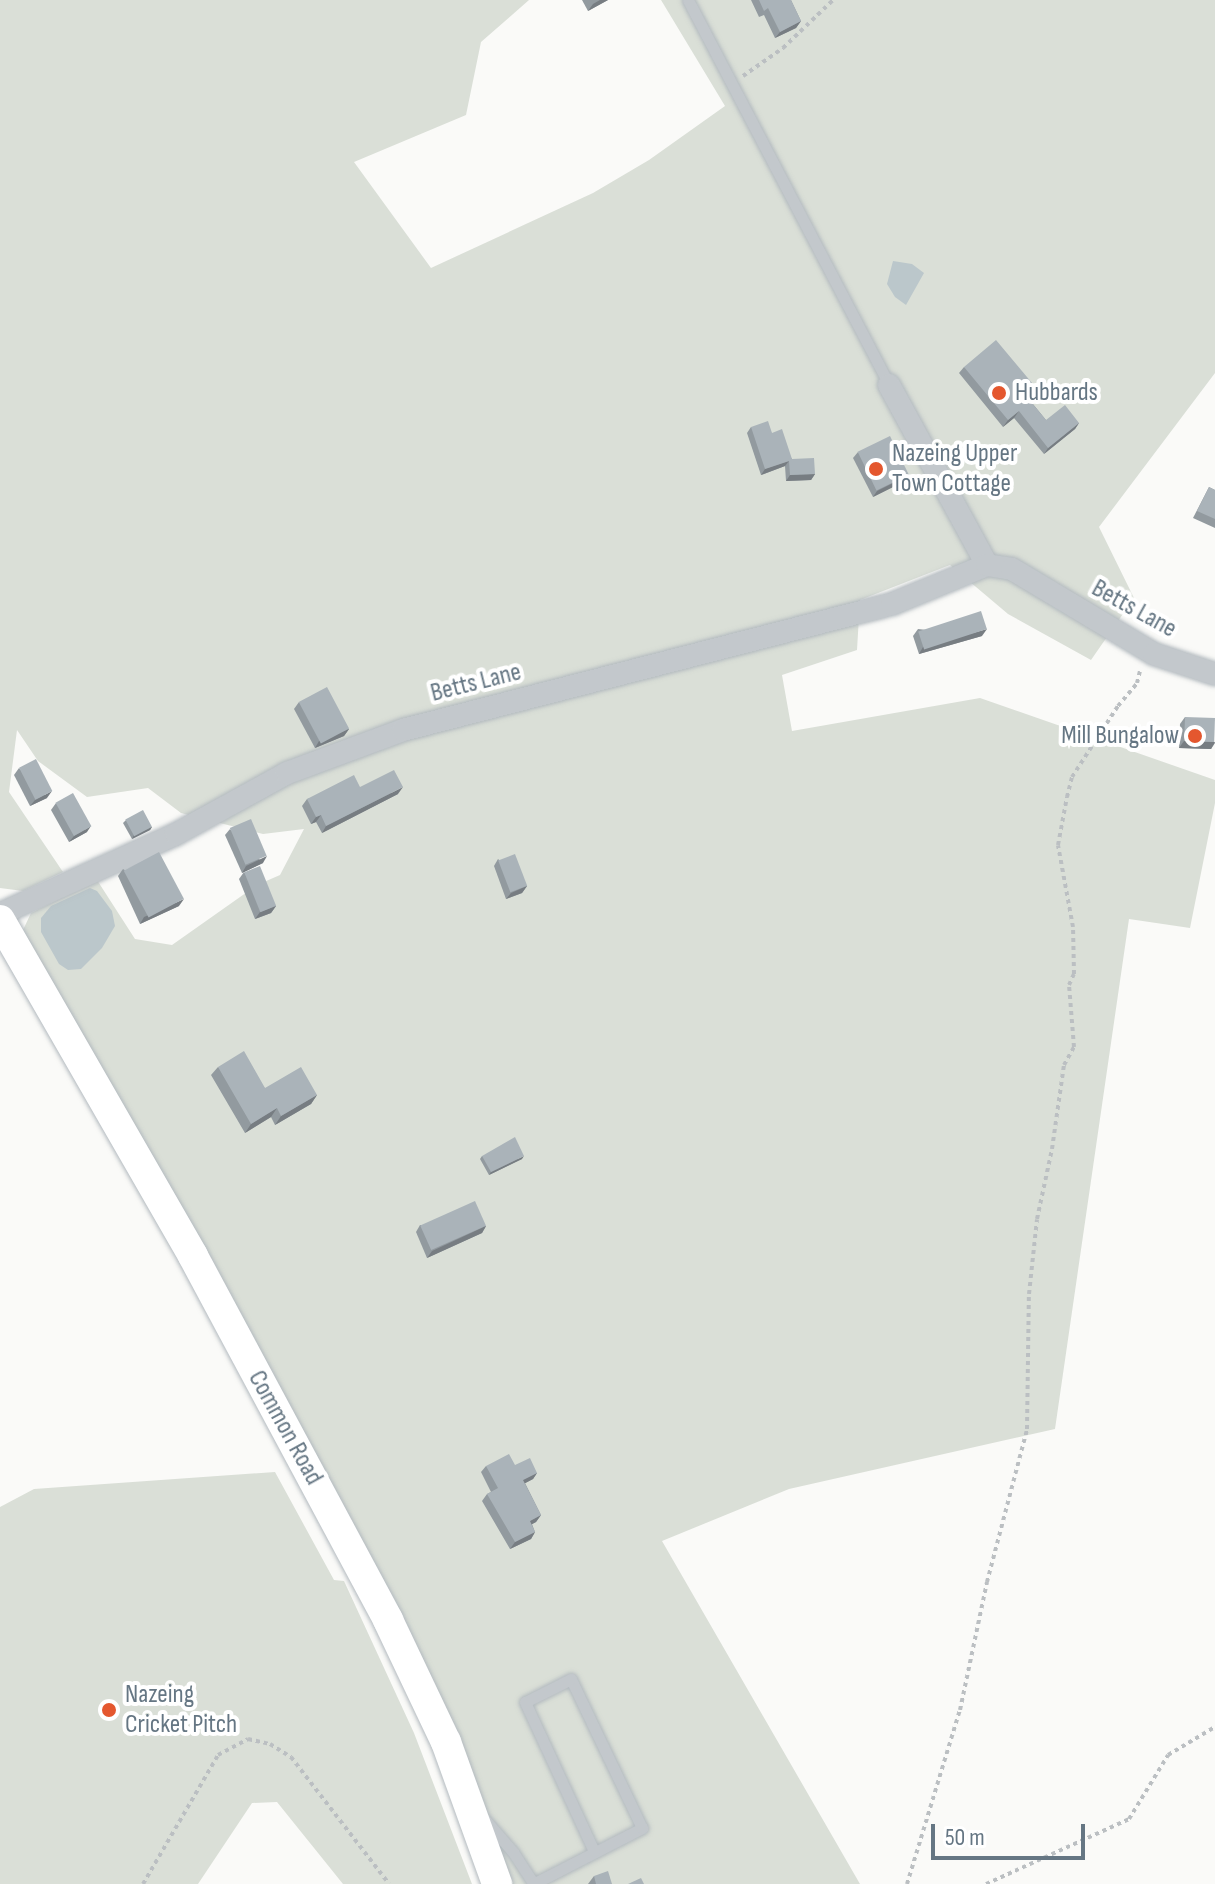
<!DOCTYPE html>
<style>
body{margin:0}
#map{position:relative;width:1215px;height:1884px;overflow:hidden;background:#fafaf8;font-family:"Sofia Sans Condensed",sans-serif}
div>[style]{position:absolute}
.green>*{inset:0;background:#dadfd7}
.water>*{inset:0;background:#bbc7cb}
.path>*{height:4px;margin-top:-2px;transform-origin:0;background:repeating-linear-gradient(90deg,#bbbfc2 0 4px,transparent 0 8px)}
.roads{filter:drop-shadow(0 0 2px #b3babf) drop-shadow(0 0 2px #b3babf)}
.lane>*{height:11px;margin:-5.5px;padding:0 5.5px;transform-origin:5.5px;border-radius:5.5px;background:#c3c8cc}
.street>*{height:22px;margin:-11px;padding:0 11px;transform-origin:11px;border-radius:11px;background:#c3c8cc}
.secondary>*{height:30px;margin:-15px;padding:0 15px;transform-origin:15px;border-radius:15px;background:#fff}
.wall>*{inset:0;background:#929a9f}
.shaded-wall>*{inset:0;background:#777d82}
.building>*{inset:0;background:#aab3b9;transform-origin:0 0}
.dots>*{width:22px;height:22px;translate:-50% -50%;box-sizing:border-box;border:4px solid #fff;border-radius:50%}
span{translate:-50% -50%;white-space:nowrap;text-align:center;line-height:1.15;-webkit-text-stroke:8px #fff;paint-order:stroke}
.poi-label{font-size:26px;color:#657683}
.left{translate:0 -50%;text-align:left}
.right{translate:-100% -50%;text-align:right}
.street-label{font-size:26px;color:#657683}
.scale{position:absolute;left:931px;top:1824px;width:154px;height:36px;box-sizing:border-box;border:4px solid #657683;border-top:0;padding-left:10px;font-size:24px;line-height:28px;white-space:nowrap;color:#657683;-webkit-text-stroke:6px #fff;paint-order:stroke}
</style>
<div id="map">
<div class="green">
<div style="clip-path:polygon(0 0,529px 0,481px 42px,466px 115px,354px 162px,431px 268px,593px 193px,649px 160px,725px 106px,661px 0,1215px 0,1215px 373px,1099px 527px,1134px 598px,1091px 660px,1008px 614px,950px 565px,860px 600px,857px 650px,782px 675px,792px 731px,980px 698px,1215px 780px,1215px 803px,1190px 928px,1129px 919px,1055px 1429px,789px 1489px,662px 1541px,860px 1884px,505px 1884px,23px 930px,31px 913px,97px 880px,135px 939px,172px 945px,257px 885px,280px 875px,304px 829px,263px 834px,181px 813px,148px 788px,87px 797px,38px 761px,17px 730px,9px 792px,63px 872px,23px 891px,0 888px)"></div>
<div style="clip-path:polygon(275px 1472px,334px 1580px,344px 1581px,414px 1733px,472px 1884px,343px 1884px,277px 1802px,252px 1803px,198px 1884px,0 1884px,0 1507px,34px 1489px)"></div>
</div>
<div class="water">
<div style="clip-path:polygon(893px 261px,912px 264px,924px 273px,906px 305px,895px 297px,887px 284px)"></div>
<div style="clip-path:polygon(90px 888px,97px 891px,112px 911px,115px 926px,102px 948px,81px 969px,68px 970px,59px 964px,41px 932px,41px 918px,51px 906px)"></div>
</div>
<div class="path">
<div style="left:743px;top:76px;width:49px;rotate:-35deg"></div>
<div style="left:783px;top:48px;width:69px;rotate:-43.8deg"></div>
<div style="left:143px;top:1884px;width:149px;rotate:-59.8deg"></div>
<div style="left:218px;top:1755px;width:34px;rotate:-28deg"></div>
<div style="left:248px;top:1739px;width:23px;rotate:13deg"></div>
<div style="left:270px;top:1744px;width:25px;rotate:32deg"></div>
<div style="left:291px;top:1757px;width:160px;rotate:52.3deg"></div>
<div style="left:907px;top:1884px;width:182px;rotate:-73.1deg"></div>
<div style="left:960px;top:1710px;width:131px;rotate:-78.1deg"></div>
<div style="left:987px;top:1582px;width:158px;rotate:-75.3deg"></div>
<div style="left:1027px;top:1429px;width:135px;rotate:-89.2deg"></div>
<div style="left:1029px;top:1294px;width:75px;rotate:-83.9deg"></div>
<div style="left:1037px;top:1219px;width:72px;rotate:-77.9deg"></div>
<div style="left:1052px;top:1149px;width:85px;rotate:-81.9deg"></div>
<div style="left:1064px;top:1065px;width:21px;rotate:-61deg"></div>
<div style="left:1074px;top:1047px;width:62px;rotate:-94.6deg"></div>
<div style="left:1069px;top:985px;width:12px;rotate:-66deg"></div>
<div style="left:1074px;top:974px;width:47px;rotate:-91.2deg"></div>
<div style="left:1073px;top:927px;width:83px;rotate:-100.4deg"></div>
<div style="left:1058px;top:845px;width:49px;rotate:-79.4deg"></div>
<div style="left:1067px;top:797px;width:21px;rotate:-76deg"></div>
<div style="left:1072px;top:777px;width:85px;rotate:-57.1deg"></div>
<div style="left:1118px;top:706px;width:30px;rotate:-50deg"></div>
<div style="left:1137px;top:683px;width:12px;rotate:-76deg"></div>
<div style="left:986px;top:1884px;width:157px;rotate:-24.4deg"></div>
<div style="left:1129px;top:1819px;width:75px;rotate:-58.6deg"></div>
<div style="left:1168px;top:1755px;width:55px;rotate:-30.8deg"></div>
</div>
<div class="roads">
<div class="lane">
<div style="left:688px;top:0;width:434px;rotate:62.4deg"></div>
<div style="left:481px;top:1815px;width:49px;rotate:49.1deg"></div>
<div style="left:513px;top:1852px;width:37px;rotate:57deg"></div>
<div style="left:533px;top:1884px;width:123px;rotate:-27.2deg"></div>
<div style="left:642px;top:1828px;width:165px;rotate:-115.5deg"></div>
<div style="left:571px;top:1679px;width:51px;rotate:153.4deg"></div>
<div style="left:525px;top:1702px;width:164px;rotate:65.2deg"></div>
</div>
<div class="street">
<div style="left:889px;top:385px;width:205px;rotate:61.4deg"></div>
<div style="left:0;top:914px;width:193px;rotate:-24.4deg"></div>
<div style="left:176px;top:834px;width:127px;rotate:-28.8deg"></div>
<div style="left:287px;top:773px;width:124px;rotate:-20.3deg"></div>
<div style="left:403px;top:730px;width:505px;rotate:-14.45deg"></div>
<div style="left:892px;top:604px;width:103px;rotate:-22.3deg"></div>
<div style="left:987px;top:565px;width:25px;rotate:9deg"></div>
<div style="left:1012px;top:569px;width:165px;rotate:30.9deg"></div>
<div style="left:1154px;top:654px;width:64px;rotate:18.2deg"></div>
</div>
<div class="secondary">
<div style="left:0;top:920px;width:387px;rotate:60.1deg"></div>
<div style="left:193px;top:1256px;width:413px;rotate:61.8deg"></div>
<div style="left:388px;top:1620px;width:135px;rotate:64.6deg"></div>
<div style="left:446px;top:1742px;width:151px;rotate:70.2deg"></div>
</div>
</div>
<div class="wall">
<div style="clip-path:polygon(582px 0,608px 0,588px 11px)"></div>
<div style="clip-path:polygon(751px 0,791px 0,801px 21px,796px 28px,775px 38px,764px 15px,759px 17px)"></div>
<div style="clip-path:polygon(964px 367px,1032px 383px,1024px 393px,1046px 420px,1079px 423px,1075px 429px,1044px 454px,1014px 418px,1003px 427px,959px 373px)"></div>
<div style="clip-path:polygon(751px 427px,772px 433px,792px 459px,815px 474px,811px 480px,786px 481px,785px 466px,761px 475px,747px 433px)"></div>
<div style="clip-path:polygon(858px 452px,909px 475px,905px 481px,873px 497px,853px 458px)"></div>
<div style="clip-path:polygon(1209px 487px,1215px 490px,1215px 528px,1193px 518px)"></div>
<div style="clip-path:polygon(918px 629px,982px 636px,919px 654px,913px 636px)"></div>
<div style="clip-path:polygon(299px 702px,349px 729px,344px 736px,315px 748px,294px 709px)"></div>
<div style="clip-path:polygon(1185px 717px,1215px 743px,1211px 749px,1179px 748px,1180px 724px)"></div>
<div style="clip-path:polygon(19px 768px,47px 798px,30px 806px,14px 775px)"></div>
<div style="clip-path:polygon(360px 787px,398px 794px,322px 833px,316px 822px,311px 824px,302px 806px,307px 799px)"></div>
<div style="clip-path:polygon(56px 803px,87px 832px,69px 842px,51px 810px)"></div>
<div style="clip-path:polygon(126px 820px,152px 827px,150px 830px,132px 839px,123px 823px)"></div>
<div style="clip-path:polygon(230px 829px,263px 863px,242px 873px,225px 835px)"></div>
<div style="clip-path:polygon(498px 859px,527px 886px,522px 893px,506px 899px,494px 866px)"></div>
<div style="clip-path:polygon(123px 869px,179px 906px,140px 924px,118px 876px)"></div>
<div style="clip-path:polygon(244px 872px,276px 906px,271px 913px,255px 919px,239px 879px)"></div>
<div style="clip-path:polygon(218px 1067px,265px 1088px,317px 1095px,311px 1104px,275px 1125px,271px 1117px,245px 1133px,211px 1075px)"></div>
<div style="clip-path:polygon(482px 1156px,522px 1159px,489px 1175px,480px 1159px)"></div>
<div style="clip-path:polygon(420px 1225px,486px 1226px,482px 1233px,427px 1258px,416px 1232px)"></div>
<div style="clip-path:polygon(486px 1466px,537px 1473px,533px 1479px,525px 1483px,541px 1515px,536px 1522px,532px 1524px,535px 1532px,531px 1539px,510px 1549px,482px 1501px,487px 1494px,491px 1492px,481px 1472px)"></div>
<div style="clip-path:polygon(594px 1876px,612px 1884px,588px 1884px)"></div>
</div>
<div class="shaded-wall">
<div style="clip-path:polygon(600px 0,608px 0,588px 11px,593px 4px)"></div>
<div style="clip-path:polygon(801px 21px,796px 28px,775px 38px,780px 32px)"></div>
<div style="clip-path:polygon(1019px 411px,1014px 418px,1003px 427px,1008px 420px)"></div>
<div style="clip-path:polygon(1079px 423px,1075px 429px,1044px 454px,1048px 448px)"></div>
<div style="clip-path:polygon(789px 461px,785px 466px,761px 475px,765px 469px)"></div>
<div style="clip-path:polygon(815px 474px,811px 480px,786px 481px,790px 475px)"></div>
<div style="clip-path:polygon(909px 475px,905px 481px,873px 497px,877px 491px)"></div>
<div style="clip-path:polygon(987px 629px,982px 636px,919px 654px,923px 647px)"></div>
<div style="clip-path:polygon(349px 729px,344px 736px,315px 748px,319px 741px)"></div>
<div style="clip-path:polygon(1184px 741px,1215px 742px,1211px 749px,1179px 748px)"></div>
<div style="clip-path:polygon(403px 787px,398px 794px,322px 833px,326px 826px)"></div>
<div style="clip-path:polygon(52px 791px,47px 798px,30px 806px,35px 800px)"></div>
<div style="clip-path:polygon(321px 815px,316px 822px,311px 824px,316px 817px)"></div>
<div style="clip-path:polygon(91px 826px,87px 832px,69px 842px,74px 836px)"></div>
<div style="clip-path:polygon(152px 827px,150px 830px,132px 839px,134px 835px)"></div>
<div style="clip-path:polygon(267px 856px,263px 863px,242px 873px,246px 866px)"></div>
<div style="clip-path:polygon(527px 886px,522px 893px,506px 899px,511px 893px)"></div>
<div style="clip-path:polygon(184px 899px,179px 906px,140px 924px,144px 917px)"></div>
<div style="clip-path:polygon(276px 906px,271px 913px,255px 919px,260px 912px)"></div>
<div style="clip-path:polygon(317px 1095px,311px 1104px,275px 1125px,281px 1116px)"></div>
<div style="clip-path:polygon(277px 1108px,271px 1117px,245px 1133px,251px 1124px)"></div>
<div style="clip-path:polygon(524px 1156px,522px 1159px,489px 1175px,491px 1172px)"></div>
<div style="clip-path:polygon(486px 1226px,482px 1233px,427px 1258px,432px 1251px)"></div>
<div style="clip-path:polygon(537px 1473px,533px 1479px,518px 1487px,523px 1480px)"></div>
<div style="clip-path:polygon(541px 1515px,536px 1522px,525px 1528px,530px 1521px)"></div>
<div style="clip-path:polygon(535px 1532px,531px 1539px,510px 1549px,515px 1542px)"></div>
</div>
<div class="building">
<div style="clip-path:polygon(759px 0,791px 0,801px 21px,780px 32px,768px 8px,764px 11px)"></div>
<div style="clip-path:polygon(996px 340px,1032px 383px,1022px 391px,1046px 420px,1065px 405px,1079px 423px,1048px 448px,1019px 411px,1008px 420px,964px 367px)"></div>
<div style="clip-path:polygon(768px 421px,772px 433px,782px 429px,792px 459px,814px 458px,815px 474px,790px 475px,789px 461px,765px 469px,751px 427px)"></div>
<div style="left:890px;top:436px;width:43px;height:36px;rotate:64deg"></div>
<div style="clip-path:polygon(1209px 487px,1215px 490px,1215px 519px,1197px 511px)"></div>
<div style="left:981px;top:611px;width:19px;height:66px;rotate:72deg"></div>
<div style="left:327px;top:687px;width:47px;height:32px;rotate:62deg"></div>
<div style="left:1185px;top:717px;width:30px;height:24px;rotate:2deg"></div>
<div style="left:36px;top:759px;width:36px;height:19px;rotate:63deg"></div>
<div style="clip-path:polygon(394px 770px,403px 787px,326px 826px,321px 815px,316px 817px,307px 799px,354px 775px,360px 787px)"></div>
<div style="left:73px;top:793px;width:38px;height:20px;rotate:61deg"></div>
<div style="left:143px;top:810px;width:19px;height:20px;rotate:62deg"></div>
<div style="left:251px;top:819px;width:40px;height:23px;rotate:67deg"></div>
<div style="left:159px;top:852px;width:53px;height:40px;rotate:62deg"></div>
<div style="left:515px;top:854px;width:34px;height:18px;rotate:69deg"></div>
<div style="left:260px;top:866px;width:43px;height:17px;rotate:68deg"></div>
<div style="clip-path:polygon(244px 1051px,265px 1088px,301px 1067px,317px 1095px,281px 1116px,277px 1108px,251px 1124px,218px 1067px)"></div>
<div style="clip-path:polygon(515px 1137px,524px 1156px,491px 1172px,482px 1156px)"></div>
<div style="left:475px;top:1201px;width:27px;height:60px;rotate:66deg"></div>
<div style="clip-path:polygon(509px 1454px,515px 1465px,530px 1458px,537px 1473px,523px 1480px,541px 1515px,530px 1521px,535px 1532px,515px 1542px,487px 1494px,498px 1488px,486px 1466px)"></div>
<div style="clip-path:polygon(608px 1871px,612px 1884px,596px 1884px,594px 1876px)"></div>
<div style="clip-path:polygon(641px 1878px,644px 1884px,628px 1884px)"></div>
</div>
<div class="dots">
<div style="left:999px;top:393px;background:#e4572e"></div>
<div style="left:876px;top:469px;background:#e4572e"></div>
<div style="left:1195px;top:736px;background:#e4572e"></div>
<div style="left:109px;top:1710px;background:#e4572e"></div>
</div>
<div class="poi-label">
<span class="left" style="left:1015px;top:393px">Hubbards</span>
<span class="left" style="left:892px;top:469px">Nazeing Upper<br>Town Cottage</span>
<span class="right" style="left:1179px;top:736px">Mill Bungalow</span>
<span class="left" style="left:125px;top:1710px">Nazeing<br>Cricket Pitch</span>
</div>
<div class="street-label">
<span style="left:1134px;top:609px;rotate:29deg">Betts Lane</span>
<span style="left:476px;top:683px;rotate:-14deg">Betts Lane</span>
<span style="left:285px;top:1428px;rotate:61deg">Common Road</span>
</div>
<div class="scale">50 m</div>
</div>
